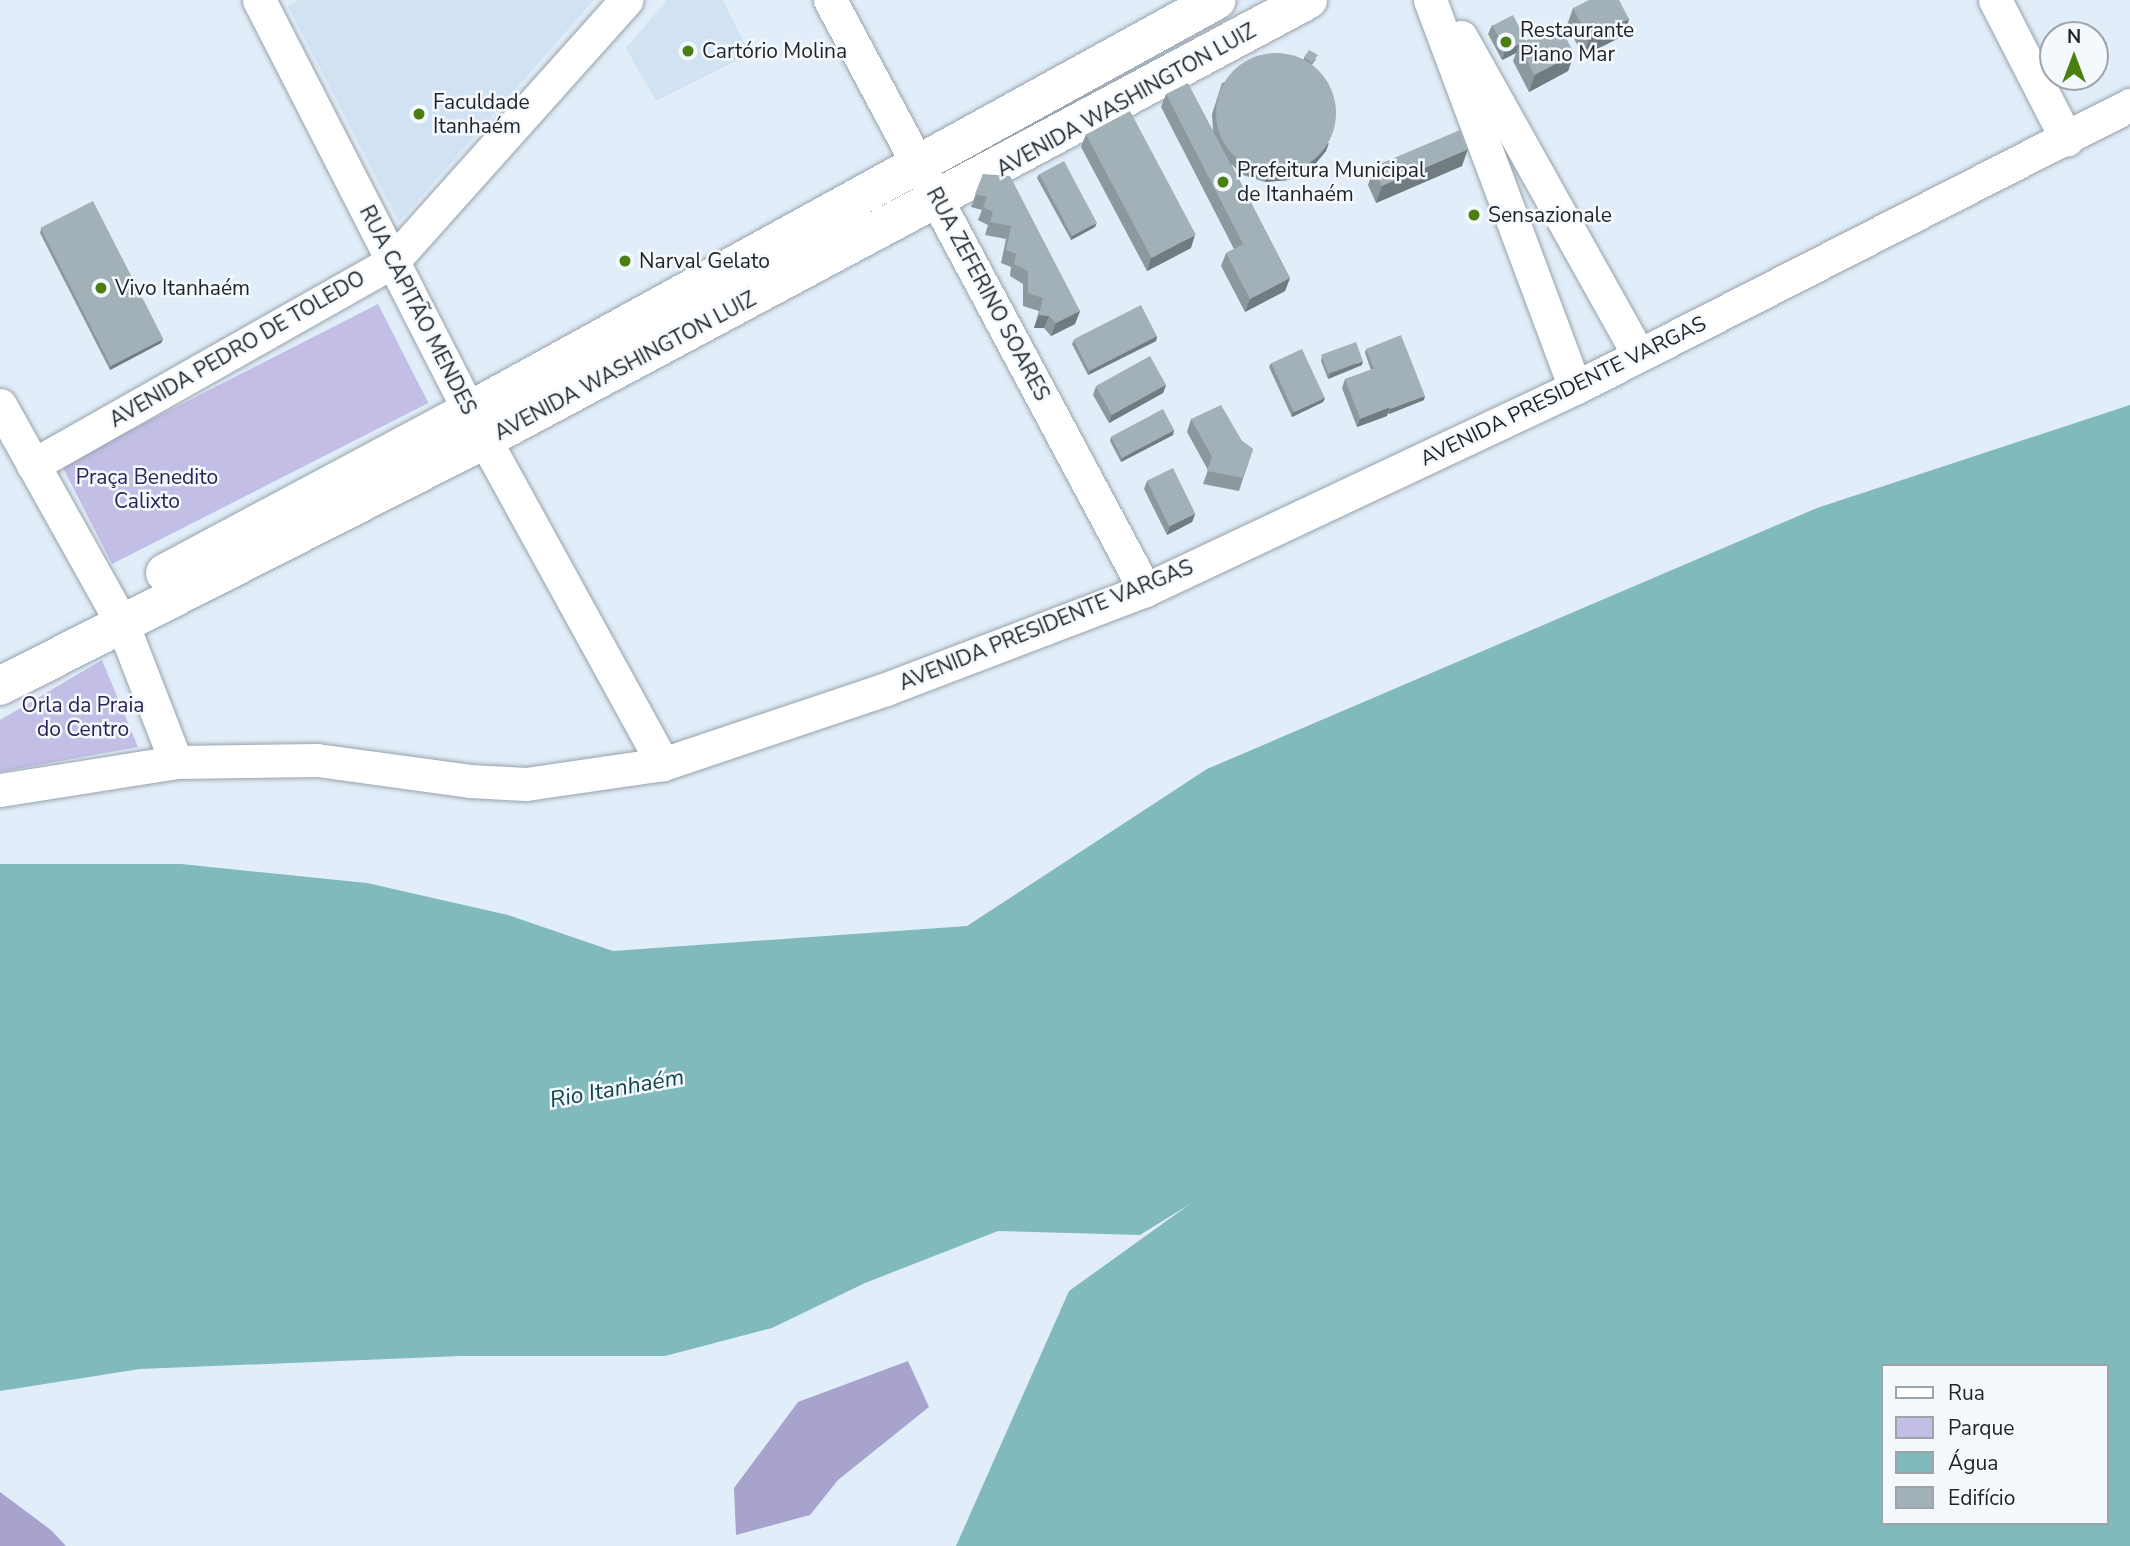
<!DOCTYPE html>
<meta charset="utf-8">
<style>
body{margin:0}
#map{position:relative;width:2130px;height:1546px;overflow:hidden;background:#e1edf8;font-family:"Nunito Sans",sans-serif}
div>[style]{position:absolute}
.built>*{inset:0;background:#d1e3f3}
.green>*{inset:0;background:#c2bee6;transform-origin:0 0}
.forest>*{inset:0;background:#a8a3cd}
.water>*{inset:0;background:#80babd}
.roads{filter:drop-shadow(0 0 2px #97a2ac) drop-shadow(0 0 2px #97a2ac)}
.minor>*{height:33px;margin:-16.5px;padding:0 16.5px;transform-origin:16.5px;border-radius:16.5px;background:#fff}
.major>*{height:38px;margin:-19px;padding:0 19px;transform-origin:19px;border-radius:19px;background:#fff}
.wall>*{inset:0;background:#8b989d}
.shaded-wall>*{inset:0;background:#717c80}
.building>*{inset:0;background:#a2b1b7;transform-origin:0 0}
.round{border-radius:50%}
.dots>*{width:19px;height:19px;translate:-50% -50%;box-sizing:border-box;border:4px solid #f4f9fe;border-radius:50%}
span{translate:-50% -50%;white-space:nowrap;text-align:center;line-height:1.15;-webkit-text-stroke:5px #f4f9fe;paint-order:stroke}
.poi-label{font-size:21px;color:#1e2327}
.left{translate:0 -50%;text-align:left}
.street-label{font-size:21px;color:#1e2327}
.park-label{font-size:21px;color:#2e2256}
.water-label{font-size:23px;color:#104649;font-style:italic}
.legend{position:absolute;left:1881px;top:1364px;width:228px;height:161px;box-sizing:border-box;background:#f4f9fe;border:2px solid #9ea3a8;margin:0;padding:9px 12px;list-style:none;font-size:21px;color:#1e2327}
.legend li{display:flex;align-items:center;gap:14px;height:35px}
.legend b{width:35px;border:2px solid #9ea3a8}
.north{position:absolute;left:2039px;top:21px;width:70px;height:70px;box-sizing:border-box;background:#f4f9fe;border:2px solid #9ea3a8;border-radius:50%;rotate:0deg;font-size:19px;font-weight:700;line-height:28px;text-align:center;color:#1e2327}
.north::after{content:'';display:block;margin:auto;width:24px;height:32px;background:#4b7f11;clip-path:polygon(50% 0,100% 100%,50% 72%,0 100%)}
</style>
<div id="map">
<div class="built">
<div style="clip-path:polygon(299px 0,594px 0,399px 222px,288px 6px)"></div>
<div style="clip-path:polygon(667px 0,723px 0,750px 54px,656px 101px,626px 48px)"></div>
</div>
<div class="green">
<div style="left:378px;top:304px;width:111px;height:355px;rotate:63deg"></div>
<div style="clip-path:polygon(102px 660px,138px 747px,0 772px,0 720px)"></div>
</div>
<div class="forest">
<div style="clip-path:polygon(908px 1361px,929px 1407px,838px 1480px,810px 1515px,736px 1535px,734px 1488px,798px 1402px)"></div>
<div style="clip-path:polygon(0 1492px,51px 1530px,66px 1546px,0 1546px)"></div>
</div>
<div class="water">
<div style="clip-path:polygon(evenodd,2130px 405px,2130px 1546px,956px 1546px,1069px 1291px,1190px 1204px,1140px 1235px,998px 1231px,865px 1283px,772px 1328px,665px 1356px,461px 1356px,140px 1369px,0 1391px,0 864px,181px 864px,367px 883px,508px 915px,613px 951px,967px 926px,1207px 769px,1817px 508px,2130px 405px,1883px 1366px,2107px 1366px,2107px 1523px,1883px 1523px,1883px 1366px)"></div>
</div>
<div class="roads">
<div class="minor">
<div style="left:259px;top:0;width:462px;rotate:62.9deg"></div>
<div style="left:469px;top:411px;width:403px;rotate:61.2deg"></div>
<div style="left:830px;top:0;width:669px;rotate:61.9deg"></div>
<div style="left:1430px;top:0;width:414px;rotate:69.5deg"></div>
<div style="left:1995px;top:0;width:157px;rotate:62.8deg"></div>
<div style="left:1461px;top:37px;width:364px;rotate:60.8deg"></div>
<div style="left:0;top:405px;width:250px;rotate:60.8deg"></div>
<div style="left:122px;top:623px;width:149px;rotate:68.8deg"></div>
<div style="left:33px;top:465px;width:414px;rotate:-29.5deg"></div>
<div style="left:393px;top:261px;width:350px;rotate:-48.2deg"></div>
<div style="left:0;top:790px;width:178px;rotate:-9deg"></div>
<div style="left:176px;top:762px;width:141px;rotate:-0.8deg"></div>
<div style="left:317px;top:760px;width:154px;rotate:7.8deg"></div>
<div style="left:470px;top:781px;width:56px;rotate:3.1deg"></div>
<div style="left:526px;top:784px;width:138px;rotate:-8.3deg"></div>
<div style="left:663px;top:764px;width:235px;rotate:-18.6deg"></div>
<div style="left:886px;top:689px;width:277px;rotate:-20.9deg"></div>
<div style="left:1145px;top:590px;width:475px;rotate:-25.2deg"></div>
<div style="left:1575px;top:388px;width:623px;rotate:-27.02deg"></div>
</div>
<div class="major">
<div style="left:165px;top:573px;width:344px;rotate:-28.1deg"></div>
<div style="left:469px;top:411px;width:853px;rotate:-28.79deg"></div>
<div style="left:0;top:686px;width:545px;rotate:-26.94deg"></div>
<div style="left:486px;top:439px;width:932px;rotate:-28.11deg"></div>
</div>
</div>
<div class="wall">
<div style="clip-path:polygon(1573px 8px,1629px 19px,1623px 36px,1583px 56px,1567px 25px)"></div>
<div style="clip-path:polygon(1492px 25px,1526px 41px,1574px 54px,1568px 71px,1529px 92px,1513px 61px,1516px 53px,1502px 60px,1488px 34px)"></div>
<div style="clip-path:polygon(1304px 57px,1316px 59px,1312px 65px,1326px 151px,1311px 169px,1289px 180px,1265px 182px,1243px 175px,1231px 164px,1290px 278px,1285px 291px,1245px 312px,1221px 266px,1226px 253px,1234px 249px,1161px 107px,1166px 94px,1213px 131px,1212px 114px,1222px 83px,1304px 59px)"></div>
<div style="clip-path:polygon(1086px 134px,1191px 248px,1147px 271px,1081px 147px)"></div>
<div style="clip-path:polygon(1462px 166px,1376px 203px,1368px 185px,1374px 168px)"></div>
<div style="clip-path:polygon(983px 174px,1080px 311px,1075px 324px,1051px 336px,1044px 328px,1034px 328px,1039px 311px,1023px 306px,1023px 284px,1010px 276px,1011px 267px,1001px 263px,1006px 239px,985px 235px,988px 225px,978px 220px,982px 210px,971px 207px)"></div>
<div style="clip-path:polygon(1039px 174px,1095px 227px,1071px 240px,1037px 178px)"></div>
<div style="clip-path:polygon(41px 229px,163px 339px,161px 343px,110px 370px,40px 233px)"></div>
<div style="clip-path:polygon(1157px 336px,1156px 341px,1088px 375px,1072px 344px,1074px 340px)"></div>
<div style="clip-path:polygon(1366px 349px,1424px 400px,1389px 414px,1388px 413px,1387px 416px,1357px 427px,1342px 388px,1345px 379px,1371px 370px,1365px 353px)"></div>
<div style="clip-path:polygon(1322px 356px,1362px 365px,1328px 379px,1321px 361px)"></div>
<div style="clip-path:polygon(1271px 363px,1325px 398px,1323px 402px,1292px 417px,1269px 367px)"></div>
<div style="clip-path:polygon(1166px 385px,1163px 393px,1109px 423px,1093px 395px,1096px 386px)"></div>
<div style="clip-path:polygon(1191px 419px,1242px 441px,1253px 449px,1239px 491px,1203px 484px,1208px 470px,1187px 432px)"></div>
<div style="clip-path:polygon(1174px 430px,1173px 435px,1121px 462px,1110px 441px,1111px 437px)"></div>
<div style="clip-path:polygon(1147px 481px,1195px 514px,1192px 522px,1167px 535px,1144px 489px)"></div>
</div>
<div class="shaded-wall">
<div style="clip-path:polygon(1629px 19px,1623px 36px,1583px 56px,1589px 39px)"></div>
<div style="clip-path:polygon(1519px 44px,1516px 53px,1502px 60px,1505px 51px)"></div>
<div style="clip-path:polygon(1574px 54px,1568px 71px,1529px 92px,1535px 75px)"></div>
<div style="clip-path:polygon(1329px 143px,1326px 151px,1311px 169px,1289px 180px,1265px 182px,1269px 173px)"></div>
<div style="clip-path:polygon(1468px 149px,1462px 166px,1376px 203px,1382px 186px)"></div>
<div style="clip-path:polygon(1097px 223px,1095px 227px,1071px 240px,1072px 236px)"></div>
<div style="clip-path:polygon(1195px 235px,1191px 248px,1147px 271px,1151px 258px)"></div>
<div style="clip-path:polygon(1290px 278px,1285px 291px,1245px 312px,1250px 299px)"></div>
<div style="clip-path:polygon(1080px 311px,1075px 324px,1051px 336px,1056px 323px)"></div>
<div style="clip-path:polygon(1039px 315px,1049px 316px,1044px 328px,1034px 328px)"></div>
<div style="clip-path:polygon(1157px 336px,1156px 341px,1088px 375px,1090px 371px)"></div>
<div style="clip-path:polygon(163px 339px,161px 343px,110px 370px,111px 366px)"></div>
<div style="clip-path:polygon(1363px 361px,1362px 365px,1328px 379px,1330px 374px)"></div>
<div style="clip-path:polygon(1166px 385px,1163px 393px,1109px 423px,1112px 414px)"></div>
<div style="clip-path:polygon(1425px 396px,1424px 400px,1389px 414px,1390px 409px)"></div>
<div style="clip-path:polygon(1325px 398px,1323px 402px,1292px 417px,1293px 412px)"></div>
<div style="clip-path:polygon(1390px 407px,1387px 416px,1357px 427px,1360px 419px)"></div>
<div style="clip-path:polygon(1174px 430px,1173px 435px,1121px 462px,1123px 457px)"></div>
<div style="clip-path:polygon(1195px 514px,1192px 522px,1167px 535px,1170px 526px)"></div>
</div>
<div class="building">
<div style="clip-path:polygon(1589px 0,1619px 0,1629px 19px,1589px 39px,1573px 8px)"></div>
<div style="left:1513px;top:15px;width:29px;height:23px;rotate:63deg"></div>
<div style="left:1559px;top:24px;width:34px;height:45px;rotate:63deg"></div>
<div style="clip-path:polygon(1309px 50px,1318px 55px,1312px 63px,1304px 57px)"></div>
<div class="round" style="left:1216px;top:53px;width:120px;height:120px"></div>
<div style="clip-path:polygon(1188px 83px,1290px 278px,1250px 299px,1226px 253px,1243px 244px,1166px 94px)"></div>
<div style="left:1130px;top:111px;width:140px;height:50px;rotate:62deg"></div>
<div style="left:1460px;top:130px;width:21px;height:94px;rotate:67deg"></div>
<div style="left:1064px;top:161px;width:70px;height:28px;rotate:62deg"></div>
<div style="clip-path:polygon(983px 174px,1010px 176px,1080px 311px,1056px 323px,1049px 316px,1039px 315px,1043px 298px,1028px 293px,1028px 271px,1014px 264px,1016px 254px,1006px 250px,1011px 226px,990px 222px,993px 212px,983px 207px,987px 197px,975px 194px)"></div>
<div style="left:93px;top:201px;width:155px;height:59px;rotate:63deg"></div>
<div style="left:1141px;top:305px;width:35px;height:76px;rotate:63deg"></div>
<div style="clip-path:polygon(1401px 335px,1425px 396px,1390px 409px,1375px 368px,1374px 369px,1366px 349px)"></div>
<div style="left:1356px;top:342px;width:20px;height:37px;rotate:70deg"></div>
<div style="left:1302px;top:349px;width:54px;height:34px;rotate:65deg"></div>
<div style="left:1150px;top:356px;width:33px;height:62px;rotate:61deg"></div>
<div style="left:1375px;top:368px;width:42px;height:32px;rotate:69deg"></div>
<div style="clip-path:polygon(1221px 405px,1242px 441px,1253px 449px,1243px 478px,1207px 471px,1212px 457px,1191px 419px)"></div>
<div style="left:1163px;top:409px;width:24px;height:59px;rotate:62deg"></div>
<div style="left:1173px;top:468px;width:51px;height:29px;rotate:64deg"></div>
</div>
<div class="dots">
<div style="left:1506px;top:42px;background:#4b7f11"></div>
<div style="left:688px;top:51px;background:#4b7f11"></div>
<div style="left:419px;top:114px;background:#4b7f11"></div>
<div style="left:1223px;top:182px;background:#4b7f11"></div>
<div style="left:1474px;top:215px;background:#4b7f11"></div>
<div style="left:625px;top:261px;background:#4b7f11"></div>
<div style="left:101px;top:288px;background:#4b7f11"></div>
</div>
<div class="poi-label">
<span class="left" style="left:1520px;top:42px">Restaurante<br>Piano Mar</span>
<span class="left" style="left:702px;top:51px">Cartório Molina</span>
<span class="left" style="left:433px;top:114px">Faculdade<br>Itanhaém</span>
<span class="left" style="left:1237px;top:182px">Prefeitura Municipal<br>de Itanhaém</span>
<span class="left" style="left:1488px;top:215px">Sensazionale</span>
<span class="left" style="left:639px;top:261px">Narval Gelato</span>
<span class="left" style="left:115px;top:288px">Vivo Itanhaém</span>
</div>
<div class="street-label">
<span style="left:1126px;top:100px;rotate:-29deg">AVENIDA WASHINGTON LUIZ</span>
<span style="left:988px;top:294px;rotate:62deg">RUA ZEFERINO SOARES</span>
<span style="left:418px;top:310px;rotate:63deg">RUA CAPITÃO MENDES</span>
<span style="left:237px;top:349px;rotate:-30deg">AVENIDA PEDRO DE TOLEDO</span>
<span style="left:625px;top:366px;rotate:-28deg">AVENIDA WASHINGTON LUIZ</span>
<span style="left:1563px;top:391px;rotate:-26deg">AVENIDA PRESIDENTE VARGAS</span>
<span style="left:1046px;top:625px;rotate:-22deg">AVENIDA PRESIDENTE VARGAS</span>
</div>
<div class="park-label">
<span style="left:147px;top:489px">Praça Benedito<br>Calixto</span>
<span style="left:83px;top:717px">Orla da Praia<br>do Centro</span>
</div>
<div class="water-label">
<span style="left:617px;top:1089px;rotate:-10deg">Rio Itanhaém</span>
</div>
<ul class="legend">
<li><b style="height:9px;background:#fff"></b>Rua</li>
<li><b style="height:19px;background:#c2bee6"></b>Parque</li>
<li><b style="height:19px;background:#80babd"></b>Água</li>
<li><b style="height:19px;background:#a2b1b7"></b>Edifício</li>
</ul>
<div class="north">N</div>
</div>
